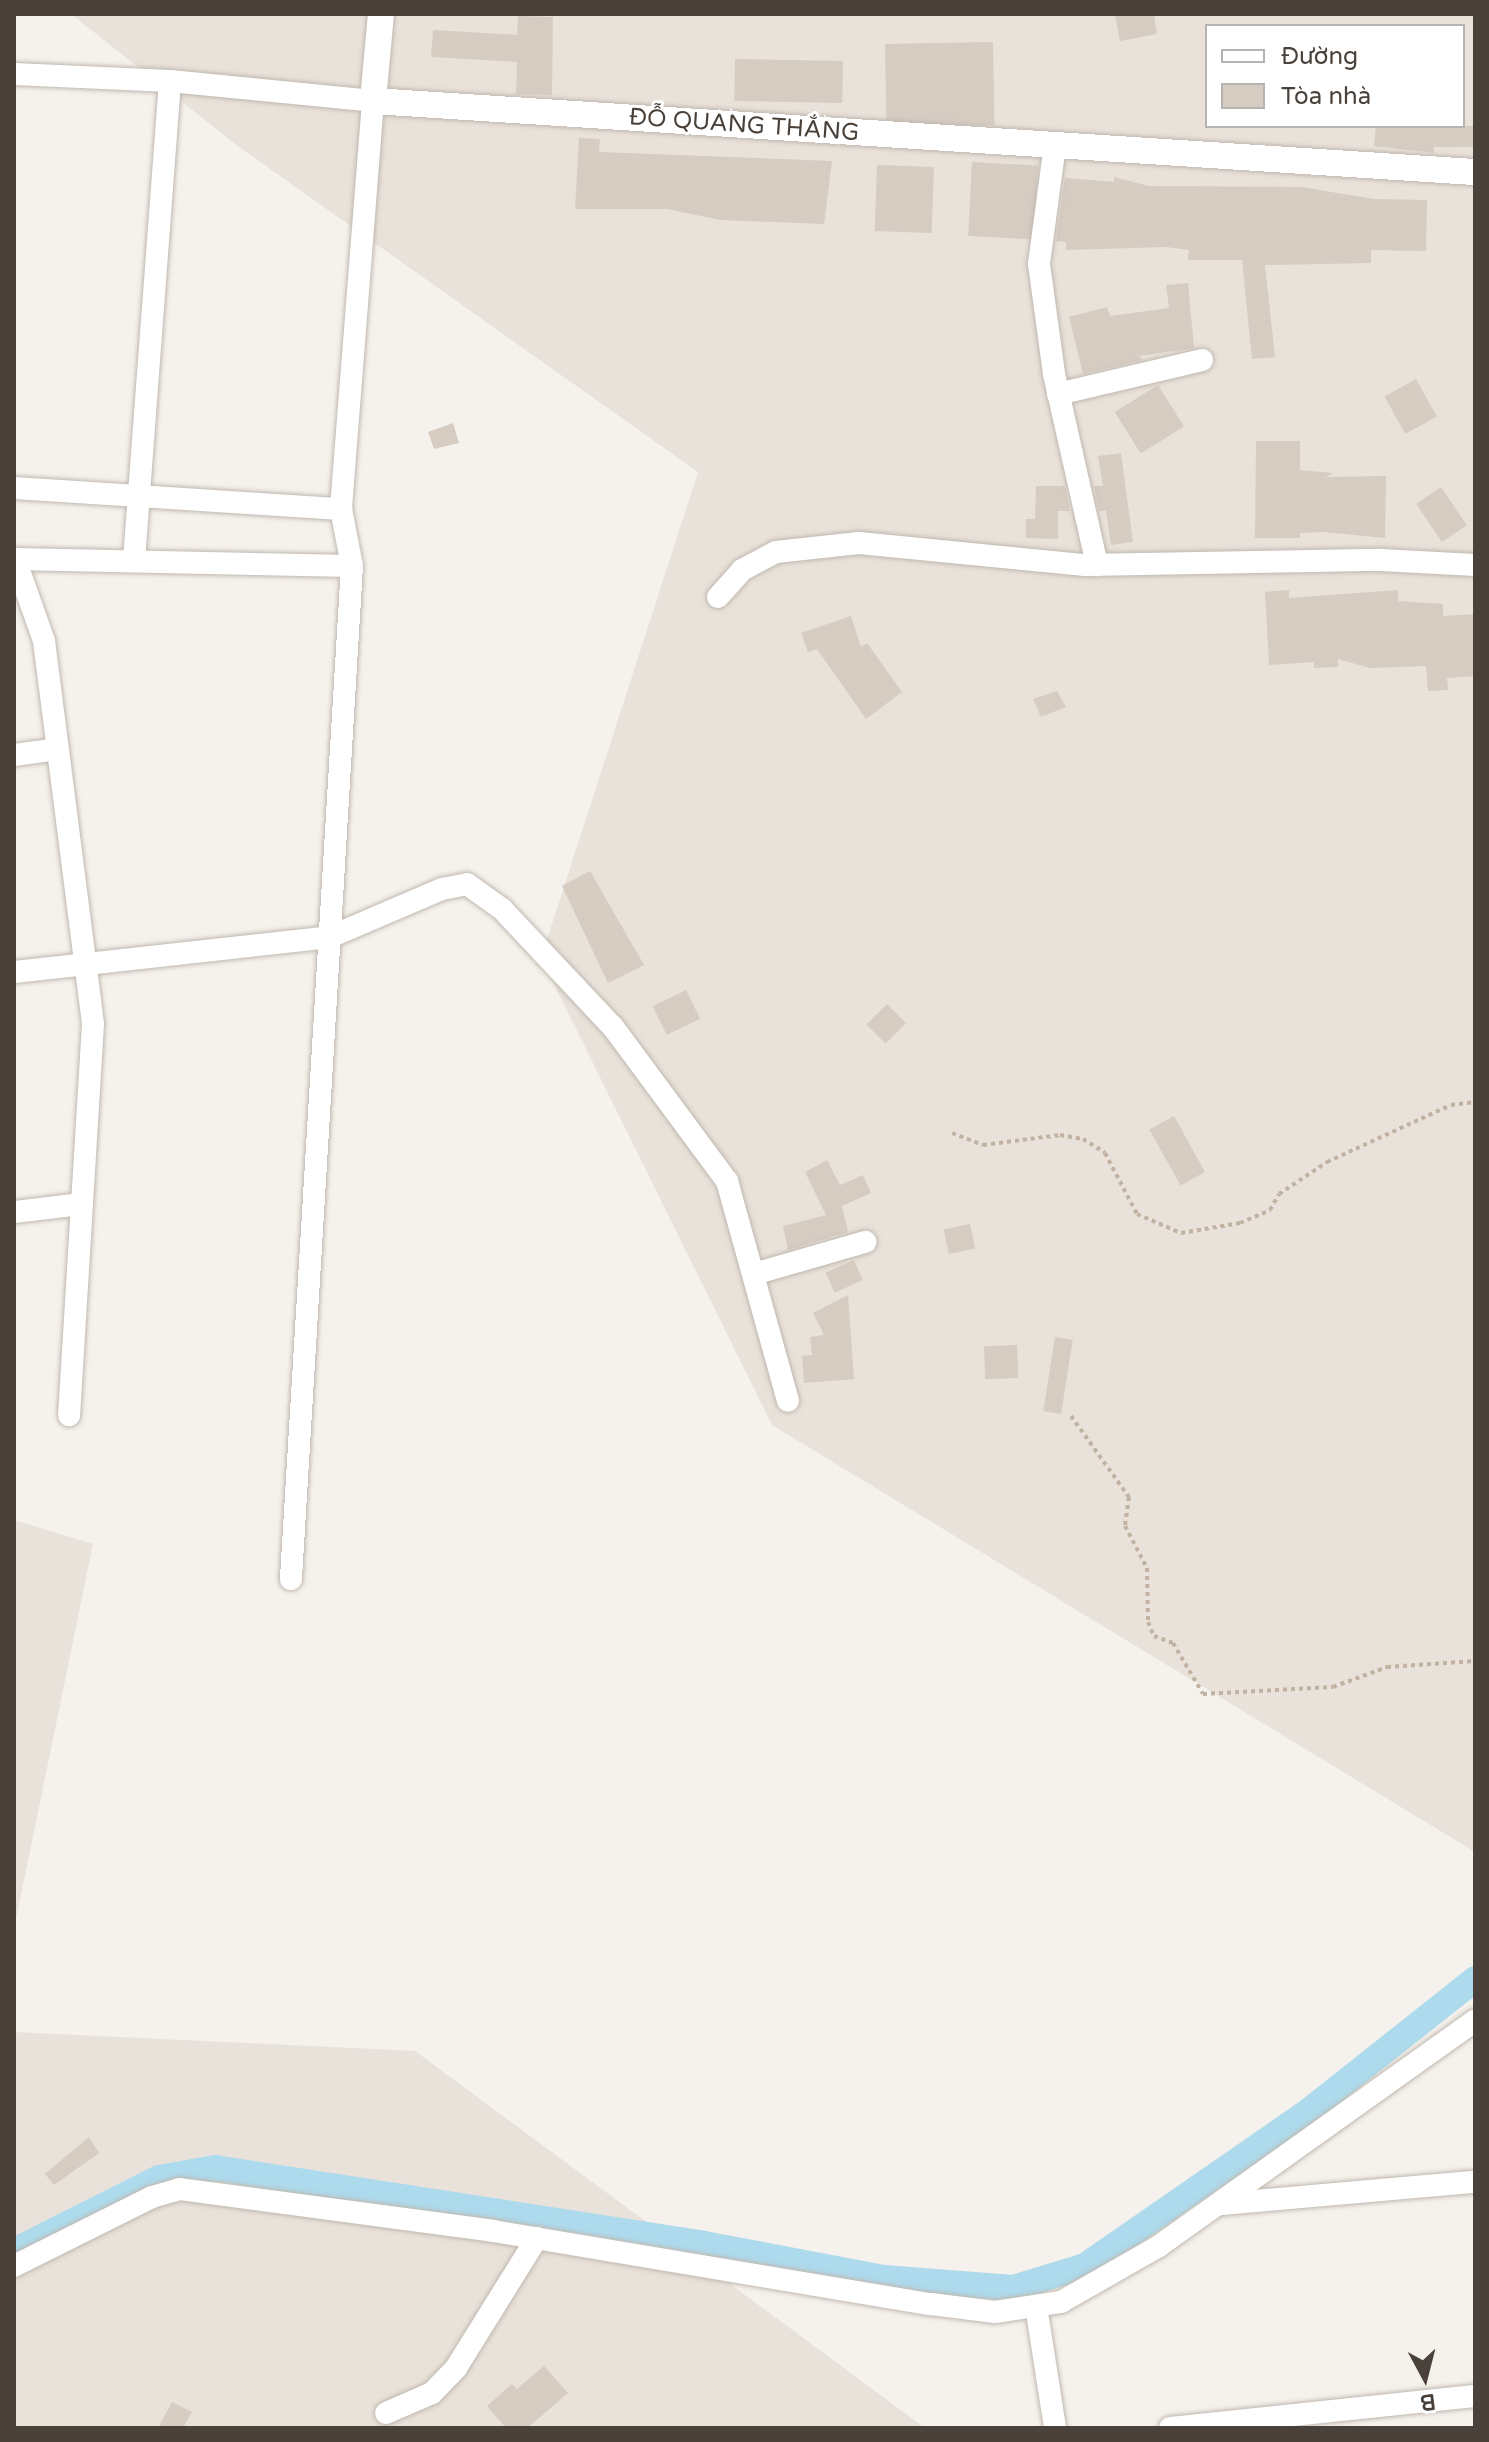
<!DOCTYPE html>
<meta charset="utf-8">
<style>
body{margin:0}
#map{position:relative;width:1489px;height:2442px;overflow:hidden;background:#f5f1ec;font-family:"Varela Round",sans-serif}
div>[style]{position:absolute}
.residential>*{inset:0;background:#e8e2da}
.canal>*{height:26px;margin:-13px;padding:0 13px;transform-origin:13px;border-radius:13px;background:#addaec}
.building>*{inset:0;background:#d6ccc2;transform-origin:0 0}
.path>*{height:4px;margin-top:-2px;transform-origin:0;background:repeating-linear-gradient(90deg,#c1b2a1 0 4px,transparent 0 8px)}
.roads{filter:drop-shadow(0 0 2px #c0b8af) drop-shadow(0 0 2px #c0b8af)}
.minor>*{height:22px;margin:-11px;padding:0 11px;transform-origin:11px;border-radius:11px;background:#fff}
.tertiary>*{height:26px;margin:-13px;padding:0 13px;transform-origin:13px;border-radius:13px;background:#fff}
span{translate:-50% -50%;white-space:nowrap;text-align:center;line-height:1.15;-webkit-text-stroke:6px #fff;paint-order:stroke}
.street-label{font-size:24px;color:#49413a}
.frame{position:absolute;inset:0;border:16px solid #49413a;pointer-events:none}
.legend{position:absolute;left:1205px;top:24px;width:260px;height:104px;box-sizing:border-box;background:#fff;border:2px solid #b6b3b0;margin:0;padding:10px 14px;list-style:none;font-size:24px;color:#49413a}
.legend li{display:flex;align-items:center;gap:16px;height:40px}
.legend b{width:40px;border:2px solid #b6b3b0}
.north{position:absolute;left:1385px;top:2338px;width:80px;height:80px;-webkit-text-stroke:6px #fff;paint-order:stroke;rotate:173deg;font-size:22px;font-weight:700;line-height:32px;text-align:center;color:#49413a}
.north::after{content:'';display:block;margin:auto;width:28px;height:36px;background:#49413a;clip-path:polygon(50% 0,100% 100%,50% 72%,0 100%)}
</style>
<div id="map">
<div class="residential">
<div style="clip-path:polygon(evenodd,71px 14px,1475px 14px,1475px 1852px,772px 1425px,541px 958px,698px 472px,239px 147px,71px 14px,1207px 26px,1463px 26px,1463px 126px,1207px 126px,1207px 26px)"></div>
<div style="clip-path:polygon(14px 1520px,93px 1544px,14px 1929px)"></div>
<div style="clip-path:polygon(14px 2032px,415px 2051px,925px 2428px,14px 2428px)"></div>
</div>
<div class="canal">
<div style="left:14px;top:2251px;width:162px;rotate:-26.7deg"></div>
<div style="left:159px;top:2178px;width:57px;rotate:-10.1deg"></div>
<div style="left:215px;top:2168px;width:495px;rotate:8.8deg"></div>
<div style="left:704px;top:2244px;width:183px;rotate:10.7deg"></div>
<div style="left:884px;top:2278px;width:129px;rotate:4.4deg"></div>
<div style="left:1013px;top:2288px;width:75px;rotate:-17deg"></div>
<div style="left:1085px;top:2266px;width:274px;rotate:-34.7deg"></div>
<div style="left:1310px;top:2110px;width:211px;rotate:-38.4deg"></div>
</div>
<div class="building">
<div style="clip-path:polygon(1115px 14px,1154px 14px,1157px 34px,1120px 41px)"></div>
<div style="clip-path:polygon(518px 16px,553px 17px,552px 95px,516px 94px,517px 62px,431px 57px,433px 30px,517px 35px)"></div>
<div style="left:993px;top:42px;width:83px;height:108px;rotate:89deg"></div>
<div style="left:735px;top:59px;width:108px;height:42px;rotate:1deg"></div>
<div style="clip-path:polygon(1376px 126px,1475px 126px,1475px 147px,1434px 147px,1434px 153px,1374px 146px)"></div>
<div style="clip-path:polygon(579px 138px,600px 139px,599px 152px,832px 161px,824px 224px,720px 220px,667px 209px,575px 209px)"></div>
<div style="left:972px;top:162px;width:66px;height:74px;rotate:3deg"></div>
<div style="left:877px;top:165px;width:57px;height:66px;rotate:2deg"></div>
<div style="clip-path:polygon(1114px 177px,1149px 186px,1301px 187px,1374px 199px,1427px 200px,1426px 251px,1371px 250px,1371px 263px,1265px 265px,1275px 357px,1252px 359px,1242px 260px,1188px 260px,1189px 250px,1166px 247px,1066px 250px,1066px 242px,1056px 241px,1065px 178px,1114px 182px)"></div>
<div style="clip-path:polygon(1188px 283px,1194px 348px,1139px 356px,1142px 360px,1083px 374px,1069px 317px,1107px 307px,1110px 316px,1169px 308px,1166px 285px)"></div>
<div style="left:1416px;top:379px;width:43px;height:36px;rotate:61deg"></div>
<div style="left:1158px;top:385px;width:49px;height:51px;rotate:58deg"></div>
<div style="clip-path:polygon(453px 423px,459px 443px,434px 449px,428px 432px)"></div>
<div style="clip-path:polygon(1256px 441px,1300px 441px,1300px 470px,1333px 473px,1326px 477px,1386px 476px,1385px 538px,1324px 532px,1300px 533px,1300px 538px,1255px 538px)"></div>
<div style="clip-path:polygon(1121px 453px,1133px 542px,1111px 545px,1106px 511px,1099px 511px,1094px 486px,1103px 486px,1098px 456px)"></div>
<div style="clip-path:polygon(1036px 486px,1065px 486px,1070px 511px,1058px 511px,1058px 539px,1026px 538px,1026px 519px,1035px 519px)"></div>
<div style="left:1441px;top:487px;width:46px;height:30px;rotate:56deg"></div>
<div style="clip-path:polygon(1289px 590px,1289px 598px,1398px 590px,1398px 601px,1443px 604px,1443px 616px,1475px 614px,1475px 676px,1447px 678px,1448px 690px,1428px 691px,1426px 666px,1370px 668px,1338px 659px,1338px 667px,1314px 668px,1314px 662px,1269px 665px,1265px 592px)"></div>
<div style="clip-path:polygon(851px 616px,861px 647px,867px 643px,902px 692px,866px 719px,817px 649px,808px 652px,801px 633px)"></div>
<div style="clip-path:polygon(1057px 691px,1066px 707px,1041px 717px,1033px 699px)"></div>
<div style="clip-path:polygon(590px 871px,644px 965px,608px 983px,562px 886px)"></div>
<div style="left:686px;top:990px;width:32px;height:37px;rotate:64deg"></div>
<div style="left:887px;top:1004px;width:27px;height:29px;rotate:45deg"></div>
<div style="left:1174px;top:1116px;width:64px;height:28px;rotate:61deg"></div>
<div style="clip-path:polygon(827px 1160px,840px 1185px,863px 1175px,871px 1193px,842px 1206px,848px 1232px,788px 1250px,783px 1226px,826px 1215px,805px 1172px)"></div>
<div style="left:970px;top:1224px;width:25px;height:27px;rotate:78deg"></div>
<div style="left:854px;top:1260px;width:22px;height:31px;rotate:66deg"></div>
<div style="clip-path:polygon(848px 1295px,854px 1379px,804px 1383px,802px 1356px,812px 1355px,810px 1337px,824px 1335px,813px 1313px)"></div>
<div style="left:1055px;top:1337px;width:18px;height:75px;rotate:9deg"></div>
<div style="left:1017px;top:1345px;width:33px;height:33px;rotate:88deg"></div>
<div style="clip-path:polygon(89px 2137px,99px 2153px,54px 2185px,45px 2174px)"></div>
<div style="clip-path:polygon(544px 2366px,568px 2393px,527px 2428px,506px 2428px,487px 2406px,512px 2384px,517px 2389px)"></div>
<div style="clip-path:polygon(172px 2402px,192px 2412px,183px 2428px,158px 2428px)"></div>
</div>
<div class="path">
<div style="left:952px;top:1133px;width:33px;rotate:21deg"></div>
<div style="left:983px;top:1145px;width:78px;rotate:-7.4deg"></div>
<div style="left:1060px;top:1135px;width:23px;rotate:10deg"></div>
<div style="left:1083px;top:1139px;width:26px;rotate:32deg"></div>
<div style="left:1105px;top:1153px;width:69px;rotate:62.3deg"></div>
<div style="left:1137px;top:1214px;width:48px;rotate:23.4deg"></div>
<div style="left:1181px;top:1233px;width:60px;rotate:-9.6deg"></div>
<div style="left:1240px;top:1223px;width:33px;rotate:-23deg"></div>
<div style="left:1270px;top:1210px;width:18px;rotate:-61deg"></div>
<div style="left:1279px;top:1194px;width:58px;rotate:-33.7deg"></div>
<div style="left:1327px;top:1162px;width:136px;rotate:-24.7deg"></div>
<div style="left:1451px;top:1105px;width:24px;rotate:-7deg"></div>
<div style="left:1071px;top:1416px;width:100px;rotate:54.4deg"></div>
<div style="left:1129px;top:1497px;width:29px;rotate:98deg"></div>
<div style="left:1125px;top:1526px;width:47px;rotate:62.4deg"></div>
<div style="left:1147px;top:1568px;width:54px;rotate:88.9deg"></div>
<div style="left:1148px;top:1622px;width:15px;rotate:67deg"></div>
<div style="left:1154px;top:1636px;width:20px;rotate:20deg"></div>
<div style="left:1173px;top:1643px;width:59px;rotate:59.5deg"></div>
<div style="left:1203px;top:1694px;width:130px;rotate:-3.1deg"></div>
<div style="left:1333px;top:1687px;width:58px;rotate:-20.3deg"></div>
<div style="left:1387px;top:1667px;width:88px;rotate:-3.9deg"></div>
</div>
<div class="roads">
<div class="minor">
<div style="left:14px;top:74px;width:156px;rotate:2.6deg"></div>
<div style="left:170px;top:81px;width:204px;rotate:5.6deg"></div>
<div style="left:373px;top:101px;width:409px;rotate:94.5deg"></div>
<div style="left:341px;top:509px;width:58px;rotate:79.1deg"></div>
<div style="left:352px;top:566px;width:1015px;rotate:93.45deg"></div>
<div style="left:1055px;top:145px;width:120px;rotate:97.7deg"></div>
<div style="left:1039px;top:264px;width:111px;rotate:82.2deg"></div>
<div style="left:1054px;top:374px;width:196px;rotate:77.3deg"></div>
<div style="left:1058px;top:394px;width:148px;rotate:-13.3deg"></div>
<div style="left:14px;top:488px;width:328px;rotate:3.7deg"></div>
<div style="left:14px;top:559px;width:338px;rotate:1.2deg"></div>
<div style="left:15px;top:559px;width:87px;rotate:70.5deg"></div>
<div style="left:44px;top:641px;width:386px;rotate:82.7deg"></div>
<div style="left:93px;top:1024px;width:392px;rotate:93.5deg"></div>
<div style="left:134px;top:560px;width:480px;rotate:-85.7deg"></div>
<div style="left:718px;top:597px;width:36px;rotate:-48deg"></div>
<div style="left:742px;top:570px;width:38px;rotate:-28deg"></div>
<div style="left:776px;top:552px;width:83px;rotate:-6.2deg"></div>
<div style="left:859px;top:543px;width:227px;rotate:5.6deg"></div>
<div style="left:1085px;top:565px;width:296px;rotate:-1deg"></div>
<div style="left:1381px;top:560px;width:94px;rotate:3deg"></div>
<div style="left:14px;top:755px;width:44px;rotate:-7.8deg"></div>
<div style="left:14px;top:972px;width:318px;rotate:-6.3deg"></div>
<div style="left:330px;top:937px;width:122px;rotate:-23.2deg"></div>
<div style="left:442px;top:889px;width:25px;rotate:-11deg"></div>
<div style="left:467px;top:884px;width:43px;rotate:35.5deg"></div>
<div style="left:502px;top:909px;width:162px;rotate:46.8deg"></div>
<div style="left:613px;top:1027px;width:192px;rotate:53.5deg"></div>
<div style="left:727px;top:1181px;width:228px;rotate:74.5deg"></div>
<div style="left:14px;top:1212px;width:67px;rotate:-6.8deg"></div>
<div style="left:754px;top:1274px;width:116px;rotate:-16.1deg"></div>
<div style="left:1221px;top:2204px;width:255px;rotate:-5deg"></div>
<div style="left:14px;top:2266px;width:154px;rotate:-26.6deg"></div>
<div style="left:152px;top:2197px;width:29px;rotate:-16deg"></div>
<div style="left:180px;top:2189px;width:316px;rotate:7.6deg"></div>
<div style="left:493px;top:2231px;width:444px;rotate:9.5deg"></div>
<div style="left:931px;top:2304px;width:64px;rotate:7.1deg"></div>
<div style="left:995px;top:2312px;width:67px;rotate:-8.6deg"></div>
<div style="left:1061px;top:2302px;width:113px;rotate:-29.7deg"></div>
<div style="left:1159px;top:2246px;width:388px;rotate:-35.5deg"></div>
<div style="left:1036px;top:2306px;width:123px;rotate:81.1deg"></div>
<div style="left:386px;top:2413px;width:50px;rotate:-23.5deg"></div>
<div style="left:432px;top:2393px;width:35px;rotate:-46deg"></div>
<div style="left:456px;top:2368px;width:153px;rotate:-58.1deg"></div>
<div style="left:1170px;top:2428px;width:307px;rotate:-6deg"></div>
</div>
<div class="tertiary">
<div style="left:381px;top:14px;width:87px;rotate:95.3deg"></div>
<div style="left:373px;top:101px;width:1104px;rotate:3.69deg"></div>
</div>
</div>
<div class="street-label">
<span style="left:744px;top:125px;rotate:4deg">ĐỖ QUANG THẮNG</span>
</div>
<div class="frame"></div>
<ul class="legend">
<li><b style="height:10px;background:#fff"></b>Đường</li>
<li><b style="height:22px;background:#d6ccc2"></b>Tòa nhà</li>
</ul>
<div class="north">B</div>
</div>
